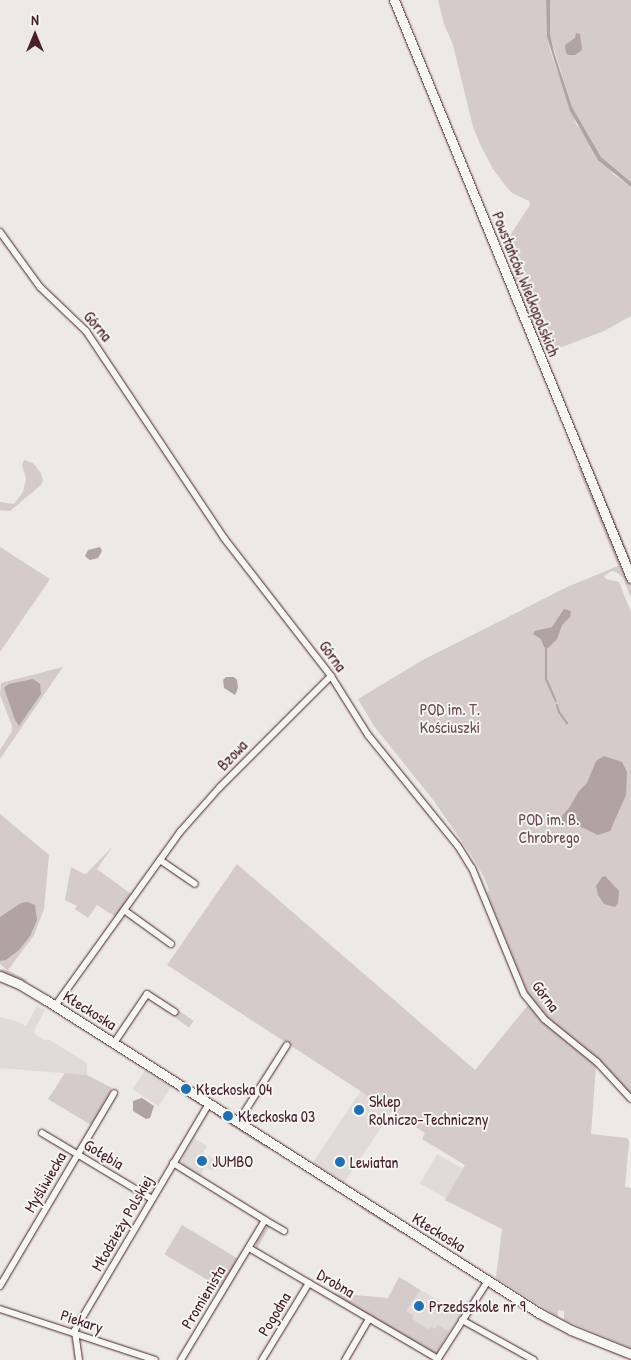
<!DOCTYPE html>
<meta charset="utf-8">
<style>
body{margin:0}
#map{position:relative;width:631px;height:1360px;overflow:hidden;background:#ece9e6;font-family:"Patrick Hand",sans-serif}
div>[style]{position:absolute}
.built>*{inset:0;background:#e0dad8;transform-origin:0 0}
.green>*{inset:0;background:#d4cbca;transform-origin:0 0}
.water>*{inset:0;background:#b1a2a3}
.stream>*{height:2px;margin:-1px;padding:0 1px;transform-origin:1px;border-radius:1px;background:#b1a2a3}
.roads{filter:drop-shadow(0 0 1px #4a1f2b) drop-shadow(0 0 1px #4a1f2b)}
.street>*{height:6px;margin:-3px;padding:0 3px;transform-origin:3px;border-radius:3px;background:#f6f6f2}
.secondary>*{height:9px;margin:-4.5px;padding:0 4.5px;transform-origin:4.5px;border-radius:4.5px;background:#f6f6f2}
.dots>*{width:14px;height:14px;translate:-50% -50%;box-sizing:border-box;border:2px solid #f6f6f2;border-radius:50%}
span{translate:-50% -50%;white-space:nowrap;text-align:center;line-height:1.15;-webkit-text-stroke:4px #f6f6f2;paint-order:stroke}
.street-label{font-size:16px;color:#4a1f2b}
.park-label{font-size:16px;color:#6c4a53}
.poi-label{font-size:16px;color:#4a1f2b}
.left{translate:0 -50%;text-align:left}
.north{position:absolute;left:10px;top:10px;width:50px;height:50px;-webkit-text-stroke:4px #f6f6f2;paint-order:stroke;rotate:0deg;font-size:14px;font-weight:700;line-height:20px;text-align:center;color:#4a1f2b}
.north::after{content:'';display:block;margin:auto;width:18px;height:22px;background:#4a1f2b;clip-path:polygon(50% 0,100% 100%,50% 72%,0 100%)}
</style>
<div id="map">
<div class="built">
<div style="clip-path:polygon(37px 1006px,45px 1010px,34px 1031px,36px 1035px,46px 1041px,48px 1039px,87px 1063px,87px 1075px,0 1068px,0 1017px,16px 1021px,26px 1026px)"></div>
<div style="left:145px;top:1070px;width:31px;height:23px;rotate:33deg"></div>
<div style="left:361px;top:1091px;width:37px;height:86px;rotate:34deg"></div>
<div style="clip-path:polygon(194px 1138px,207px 1146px,203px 1153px,218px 1161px,212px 1171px,205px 1167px,200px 1176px,182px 1165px,181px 1161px)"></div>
<div style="left:437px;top:1154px;width:30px;height:34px;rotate:30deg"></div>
<div style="clip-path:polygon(399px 1277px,461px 1314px,442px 1343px,429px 1348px,394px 1299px)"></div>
</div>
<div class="green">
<div style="clip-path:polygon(438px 0,546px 0,547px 37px,551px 53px,576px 124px,613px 174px,631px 187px,631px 316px,604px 331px,554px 350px,543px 350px,631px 560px,631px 570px,509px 273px,519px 268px,511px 251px,511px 234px,530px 205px,529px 201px,512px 193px,505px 185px,493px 169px,480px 144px,473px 127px,453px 45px,444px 24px)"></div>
<div style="clip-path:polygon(550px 0,631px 0,631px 182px,601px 157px,572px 107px,550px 36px)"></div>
<div style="clip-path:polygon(24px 460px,33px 463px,41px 473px,43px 480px,41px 485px,10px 511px,0 510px,0 502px,14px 504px,23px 492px,26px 479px,22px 465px)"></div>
<div style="clip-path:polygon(577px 466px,580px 466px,631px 587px,631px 598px,623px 578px,618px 573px,612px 571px,604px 576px,606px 579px,619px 582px,631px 612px,631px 1095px,599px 1060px,546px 1017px,529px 996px,487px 893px,489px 890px,484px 877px,471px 855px,434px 801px,374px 726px,358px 699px,421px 661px,567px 587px,618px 566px)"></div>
<div style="clip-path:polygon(0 547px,50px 579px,0 652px)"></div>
<div style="clip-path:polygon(63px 667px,54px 680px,0 759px,0 750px,12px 731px,12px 726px,0 695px,1px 683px)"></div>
<div style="clip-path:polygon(0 814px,49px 855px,44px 909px,34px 935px,8px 970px,27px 980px,26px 982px,0 971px,0 969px,7px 970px,0 964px)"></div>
<div style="clip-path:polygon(113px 846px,97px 869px,131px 894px,116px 917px,97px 905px,88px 918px,75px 909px,77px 906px,65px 900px,71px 867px,84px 874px,87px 873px)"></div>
<div style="clip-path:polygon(237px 864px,475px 1070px,528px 1005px,541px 1021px,596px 1066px,591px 1134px,627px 1138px,629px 1141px,625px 1187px,631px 1188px,631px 1348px,564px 1320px,564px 1311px,558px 1310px,558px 1317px,496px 1278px,502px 1229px,445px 1200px,465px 1165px,422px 1139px,425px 1133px,167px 965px)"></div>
<div style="left:178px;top:1010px;width:19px;height:8px;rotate:35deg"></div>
<div style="clip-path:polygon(65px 1073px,87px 1075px,112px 1088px,91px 1125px,48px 1099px)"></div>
<div style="clip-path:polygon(152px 1074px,200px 1104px,201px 1106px)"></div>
<div style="clip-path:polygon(215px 1113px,268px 1147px,267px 1149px,213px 1114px)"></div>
<div style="clip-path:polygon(362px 1207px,403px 1233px,404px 1235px,360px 1208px)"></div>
<div style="left:182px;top:1225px;width:66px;height:34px;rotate:31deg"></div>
<div style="clip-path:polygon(268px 1225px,270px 1226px,256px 1250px,256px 1242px)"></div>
<div style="clip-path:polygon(399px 1277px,420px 1290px,406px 1311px,414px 1316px,412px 1319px,429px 1330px,431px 1327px,435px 1329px,438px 1325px,449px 1332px,436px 1354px,331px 1293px,388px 1298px)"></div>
</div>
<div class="water">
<div style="clip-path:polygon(546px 0,550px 0,550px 34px,554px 52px,572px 107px,601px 157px,631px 182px,631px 187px,598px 160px,570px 111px,547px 37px)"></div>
<div style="clip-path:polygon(576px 33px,580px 34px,582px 50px,575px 55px,569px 55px,566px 53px,565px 45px,575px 38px)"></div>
<div style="clip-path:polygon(100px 547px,102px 551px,98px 558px,90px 560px,87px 558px,85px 556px,88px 550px)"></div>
<div style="clip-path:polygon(564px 609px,571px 611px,570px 617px,562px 625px,557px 639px,548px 648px,544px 647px,541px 639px,533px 634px,535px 631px,552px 627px)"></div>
<div style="clip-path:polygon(226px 677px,234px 677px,237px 680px,238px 688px,235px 695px,224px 688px,223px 680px)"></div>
<div style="clip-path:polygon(33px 679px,40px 684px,41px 694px,19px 726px,15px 720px,4px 688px,9px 684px)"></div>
<div style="clip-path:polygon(604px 756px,622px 762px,627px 772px,626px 795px,610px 831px,598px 835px,577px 825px,560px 823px,560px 818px,569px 808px,579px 791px,587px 783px,596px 761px)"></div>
<div style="clip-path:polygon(605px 876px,619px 891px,618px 903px,615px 907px,604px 904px,598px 895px,596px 886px,602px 877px)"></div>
<div style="clip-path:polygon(27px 902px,35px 905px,37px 920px,30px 936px,19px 950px,6px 960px,0 961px,0 917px,21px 903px)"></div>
<div style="clip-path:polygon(142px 1098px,154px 1106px,150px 1118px,146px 1119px,133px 1111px,133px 1101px)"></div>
</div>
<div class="stream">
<div style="left:546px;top:648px;width:31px;rotate:90deg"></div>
<div style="left:546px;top:679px;width:24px;rotate:66deg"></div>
<div style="left:557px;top:705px;width:7px;rotate:74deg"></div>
<div style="left:559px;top:712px;width:14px;rotate:54deg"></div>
</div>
<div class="roads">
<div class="street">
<div style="left:0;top:232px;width:68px;rotate:54deg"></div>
<div style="left:40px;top:287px;width:64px;rotate:43.7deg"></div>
<div style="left:86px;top:331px;width:249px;rotate:56.3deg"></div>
<div style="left:224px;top:538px;width:175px;rotate:52.2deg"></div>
<div style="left:331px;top:676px;width:70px;rotate:57.9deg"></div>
<div style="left:368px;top:735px;width:143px;rotate:51deg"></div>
<div style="left:458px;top:846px;width:26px;rotate:58deg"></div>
<div style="left:472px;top:868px;width:136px;rotate:67.6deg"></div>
<div style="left:524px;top:994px;width:32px;rotate:51deg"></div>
<div style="left:544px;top:1019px;width:68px;rotate:39.1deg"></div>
<div style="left:597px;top:1062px;width:50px;rotate:47.4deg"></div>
<div style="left:160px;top:860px;width:42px;rotate:34.4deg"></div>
<div style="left:124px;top:910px;width:58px;rotate:35.9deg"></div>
<div style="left:55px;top:1006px;width:214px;rotate:-54.3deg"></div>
<div style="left:180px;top:832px;width:60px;rotate:-48.4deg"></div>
<div style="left:220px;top:787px;width:157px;rotate:-45deg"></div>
<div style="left:114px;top:1043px;width:59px;rotate:-56deg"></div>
<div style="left:147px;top:994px;width:33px;rotate:33deg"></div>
<div style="left:238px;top:1122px;width:91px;rotate:-57.5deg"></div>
<div style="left:42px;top:1133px;width:128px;rotate:31deg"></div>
<div style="left:173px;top:1163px;width:108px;rotate:31.8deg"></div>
<div style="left:265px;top:1220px;width:163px;rotate:121deg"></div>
<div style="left:265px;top:1220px;width:22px;rotate:30deg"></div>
<div style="left:249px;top:1248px;width:219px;rotate:30.4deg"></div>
<div style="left:0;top:1286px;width:224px;rotate:-59.4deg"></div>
<div style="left:0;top:1309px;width:163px;rotate:18.2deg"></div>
<div style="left:462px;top:1320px;width:82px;rotate:29.1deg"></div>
<div style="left:79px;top:1360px;width:30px;rotate:-98deg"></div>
<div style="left:75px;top:1330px;width:264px;rotate:-59.4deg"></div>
<div style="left:262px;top:1360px;width:90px;rotate:-58.6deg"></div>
<div style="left:345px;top:1360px;width:48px;rotate:-59.7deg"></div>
<div style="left:437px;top:1360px;width:94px;rotate:-57.2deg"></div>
</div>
<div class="secondary">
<div style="left:394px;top:0;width:625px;rotate:67.7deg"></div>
<div style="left:0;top:976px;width:21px;rotate:23deg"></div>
<div style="left:19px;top:984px;width:31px;rotate:31deg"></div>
<div style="left:46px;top:1000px;width:584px;rotate:32.41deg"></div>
<div style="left:539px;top:1313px;width:36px;rotate:28deg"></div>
<div style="left:571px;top:1330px;width:65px;rotate:21.8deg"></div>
</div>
</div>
<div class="dots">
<div style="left:186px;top:1089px;background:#1f6fb2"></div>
<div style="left:359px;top:1110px;background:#1f6fb2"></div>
<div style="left:228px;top:1116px;background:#1f6fb2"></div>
<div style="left:202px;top:1161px;background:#1f6fb2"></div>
<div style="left:340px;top:1162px;background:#1f6fb2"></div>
<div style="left:419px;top:1306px;background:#1f6fb2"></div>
</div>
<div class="street-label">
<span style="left:526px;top:284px;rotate:68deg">Powstańców Wielkopolskich</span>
<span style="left:98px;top:326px;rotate:50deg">Górna</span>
<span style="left:333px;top:656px;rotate:54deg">Górna</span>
<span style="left:232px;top:755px;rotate:-46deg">Bzowa</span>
<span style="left:546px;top:996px;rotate:53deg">Górna</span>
<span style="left:90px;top:1010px;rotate:32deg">Kłeckoska</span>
<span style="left:104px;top:1154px;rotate:31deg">Gołębia</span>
<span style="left:45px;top:1182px;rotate:-60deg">Myśliwiecka</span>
<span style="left:122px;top:1223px;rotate:-60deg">Młodzieży Polskiej</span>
<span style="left:439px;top:1232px;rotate:32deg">Kłeckoska</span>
<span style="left:336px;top:1283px;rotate:30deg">Drobna</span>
<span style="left:203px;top:1297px;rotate:-59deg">Promienista</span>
<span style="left:274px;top:1314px;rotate:-59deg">Pogodna</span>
<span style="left:82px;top:1321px;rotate:18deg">Piekary</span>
</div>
<div class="park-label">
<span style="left:450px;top:718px">POD im. T.<br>Kościuszki</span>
<span style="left:549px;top:828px">POD im. B.<br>Chrobrego</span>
</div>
<div class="poi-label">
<span class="left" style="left:196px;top:1089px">Kłeckoska 04</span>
<span class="left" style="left:369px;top:1110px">Sklep<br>Rolniczo-Techniczny</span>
<span class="left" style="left:238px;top:1116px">Kłeckoska 03</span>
<span class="left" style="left:212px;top:1161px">JUMBO</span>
<span class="left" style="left:350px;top:1162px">Lewiatan</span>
<span class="left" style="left:429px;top:1306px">Przedszkole nr 9</span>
</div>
<div class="north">N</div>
</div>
